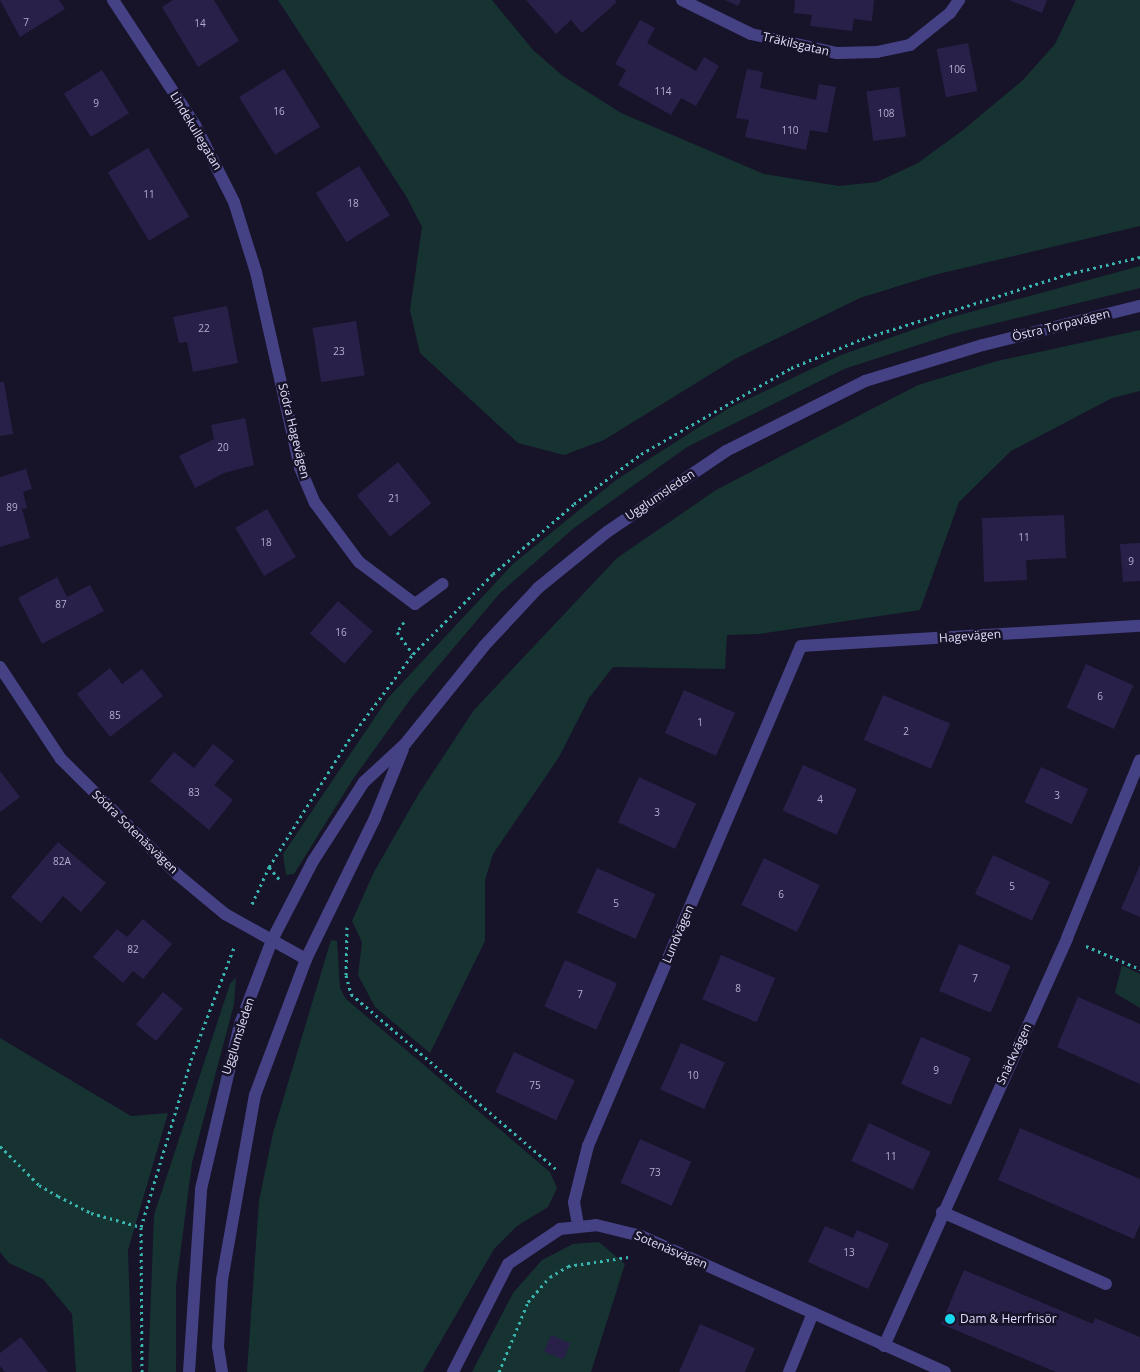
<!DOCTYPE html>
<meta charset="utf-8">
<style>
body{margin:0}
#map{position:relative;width:1140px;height:1372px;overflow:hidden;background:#171329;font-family:"Open Sans",sans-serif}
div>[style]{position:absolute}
.green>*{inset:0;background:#163332}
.building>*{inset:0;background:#292049;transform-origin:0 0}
.path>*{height:3px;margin-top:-1.5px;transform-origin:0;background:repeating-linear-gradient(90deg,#39b5af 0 2.5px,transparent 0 6.5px)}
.service>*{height:12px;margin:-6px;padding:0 6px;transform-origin:6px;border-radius:6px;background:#454185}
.minor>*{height:12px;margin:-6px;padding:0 6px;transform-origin:6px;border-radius:6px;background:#454185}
.tertiary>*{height:12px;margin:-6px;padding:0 6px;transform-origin:6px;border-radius:6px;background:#454185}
.dots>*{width:14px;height:14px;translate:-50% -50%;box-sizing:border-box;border:2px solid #171329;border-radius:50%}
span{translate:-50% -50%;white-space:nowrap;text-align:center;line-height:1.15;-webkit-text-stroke:5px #171329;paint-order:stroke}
.number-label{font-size:10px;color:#b3aed0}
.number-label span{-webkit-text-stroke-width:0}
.street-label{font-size:12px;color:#e1ddfd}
.poi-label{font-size:12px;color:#e1ddfd}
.left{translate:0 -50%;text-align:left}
</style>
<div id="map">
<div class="green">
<div style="clip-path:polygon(278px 0,492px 0,533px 50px,563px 76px,621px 113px,764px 174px,839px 186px,877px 182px,918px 163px,963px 130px,1023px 80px,1055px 44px,1076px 0,1140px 0,1140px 226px,934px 275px,860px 298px,735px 359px,604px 440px,564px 455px,518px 443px,420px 353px,410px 310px,422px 227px,406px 196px)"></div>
<div style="clip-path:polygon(1140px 266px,1140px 288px,952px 334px,844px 369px,687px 447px,574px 528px,500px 593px,412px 697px,353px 779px,294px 874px,286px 875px,283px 854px,388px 698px,513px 564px,616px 480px,729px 408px,841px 355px,941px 320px)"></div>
<div style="clip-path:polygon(1140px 330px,1140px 391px,1112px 398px,1011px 451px,959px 502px,920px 610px,759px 634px,727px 635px,725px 669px,613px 667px,589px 698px,559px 757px,493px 854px,485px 880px,485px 941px,430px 1053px,375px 1007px,358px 975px,362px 942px,352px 921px,374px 872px,418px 795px,474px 710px,617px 558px,716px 490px,918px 385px,997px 361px)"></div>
<div style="clip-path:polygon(331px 940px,337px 941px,340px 988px,346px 999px,550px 1172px,557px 1188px,548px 1207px,517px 1226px,494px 1249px,423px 1372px,247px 1372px,259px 1201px,273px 1133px)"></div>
<div style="clip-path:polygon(1122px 965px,1140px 974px,1140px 1008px,1115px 993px)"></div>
<div style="clip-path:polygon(236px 977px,234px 1004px,192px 1163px,176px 1286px,176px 1372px,148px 1372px,154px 1215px,230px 984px)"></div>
<div style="clip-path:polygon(0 1038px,131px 1116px,168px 1113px,128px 1250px,132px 1372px,76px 1372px,72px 1314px,43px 1279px,9px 1263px,0 1252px)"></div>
<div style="clip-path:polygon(599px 1242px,625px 1264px,591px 1372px,472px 1372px,513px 1293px,542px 1260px,573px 1244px)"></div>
</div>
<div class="building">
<div style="clip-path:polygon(0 0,59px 0,65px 9px,20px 37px)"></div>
<div style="clip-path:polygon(173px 0,214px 0,239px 41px,198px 67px,162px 7px)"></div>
<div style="clip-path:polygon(526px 0,615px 0,617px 2px,582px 33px,571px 20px,556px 34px)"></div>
<div style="clip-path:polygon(725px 0,741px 0,738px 6px)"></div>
<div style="clip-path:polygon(795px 0,874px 0,872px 21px,854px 19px,852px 31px,810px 26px,812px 15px,794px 13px)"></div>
<div style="clip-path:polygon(1009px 0,1047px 0,1042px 13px)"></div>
<div style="clip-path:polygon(640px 20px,655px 28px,647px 43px,696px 71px,704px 57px,719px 66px,696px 106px,681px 98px,671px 115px,618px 85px,626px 70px,615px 64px)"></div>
<div style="left:968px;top:43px;width:49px;height:32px;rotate:79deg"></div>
<div style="left:284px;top:69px;width:68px;height:53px;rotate:58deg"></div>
<div style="clip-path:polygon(747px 69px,763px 72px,760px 88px,816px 100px,819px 84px,836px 87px,827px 133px,810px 130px,806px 150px,745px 137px,749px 120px,736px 118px)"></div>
<div style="left:102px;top:70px;width:51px;height:45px;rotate:58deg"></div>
<div style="left:899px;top:87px;width:50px;height:33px;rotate:82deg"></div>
<div style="left:148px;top:148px;width:80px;height:47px;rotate:59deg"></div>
<div style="left:359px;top:166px;width:58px;height:51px;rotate:58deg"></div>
<div style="clip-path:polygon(227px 306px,238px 363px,193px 372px,187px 342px,179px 343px,173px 317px)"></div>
<div style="left:356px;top:321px;width:55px;height:44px;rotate:81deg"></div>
<div style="clip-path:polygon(0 382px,4px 382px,13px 434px,0 436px)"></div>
<div style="clip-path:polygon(245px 418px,254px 465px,224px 473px,195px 488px,179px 456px,214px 439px,211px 425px)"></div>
<div style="left:398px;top:462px;width:53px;height:53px;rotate:51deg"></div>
<div style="clip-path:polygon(26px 469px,32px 489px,23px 492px,27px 508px,22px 509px,30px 538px,0 547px,0 477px)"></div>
<div style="left:267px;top:509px;width:56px;height:37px;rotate:59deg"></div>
<div style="clip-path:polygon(1064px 515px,1066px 558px,1026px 560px,1027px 580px,984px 582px,982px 518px)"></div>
<div style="clip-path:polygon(1140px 543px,1140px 581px,1123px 582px,1120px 544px)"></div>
<div style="clip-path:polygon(57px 577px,67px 597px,90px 585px,104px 611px,42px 644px,18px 598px)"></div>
<div style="left:338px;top:601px;width:46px;height:43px;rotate:41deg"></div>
<div style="left:1086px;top:664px;width:52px;height:48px;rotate:24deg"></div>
<div style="clip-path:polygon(110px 668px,122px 684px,142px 669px,163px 696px,110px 737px,77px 694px)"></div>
<div style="left:684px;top:690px;width:56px;height:47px;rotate:24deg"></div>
<div style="left:883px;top:695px;width:73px;height:49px;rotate:23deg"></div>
<div style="clip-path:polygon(213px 744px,234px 761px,214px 785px,233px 800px,209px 830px,150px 781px,174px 752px,194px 768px)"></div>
<div style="left:803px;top:765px;width:59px;height:50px;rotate:24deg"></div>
<div style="left:1041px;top:767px;width:52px;height:39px;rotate:25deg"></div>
<div style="clip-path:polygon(0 771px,20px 797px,0 812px)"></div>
<div style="left:639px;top:777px;width:63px;height:50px;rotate:25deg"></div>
<div style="clip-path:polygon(58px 842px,106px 883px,81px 912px,63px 896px,41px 923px,11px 897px)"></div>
<div style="left:993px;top:855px;width:63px;height:43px;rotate:25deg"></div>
<div style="left:764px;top:858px;width:62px;height:52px;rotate:26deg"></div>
<div style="clip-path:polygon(1140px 865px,1140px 917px,1121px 909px)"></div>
<div style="left:597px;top:868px;width:64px;height:49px;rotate:24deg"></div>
<div style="clip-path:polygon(143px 919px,172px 944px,143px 979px,133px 971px,123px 983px,93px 957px,117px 929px,127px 937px)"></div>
<div style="left:959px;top:944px;width:56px;height:51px;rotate:23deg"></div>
<div style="left:721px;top:955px;width:59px;height:48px;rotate:23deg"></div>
<div style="left:565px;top:960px;width:57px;height:51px;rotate:24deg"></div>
<div style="left:163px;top:992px;width:26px;height:42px;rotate:40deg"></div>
<div style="clip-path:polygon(1078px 997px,1140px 1024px,1140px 1084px,1057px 1047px)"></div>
<div style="left:921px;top:1037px;width:54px;height:51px;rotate:23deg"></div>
<div style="left:681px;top:1043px;width:48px;height:51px;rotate:24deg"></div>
<div style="left:514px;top:1052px;width:67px;height:44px;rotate:25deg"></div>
<div style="left:869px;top:1123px;width:68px;height:42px;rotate:25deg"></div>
<div style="clip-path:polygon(1020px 1128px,1140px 1179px,1140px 1224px,1134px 1239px,998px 1180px)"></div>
<div style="left:640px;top:1139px;width:56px;height:48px;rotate:24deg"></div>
<div style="clip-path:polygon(825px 1226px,853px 1238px,857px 1230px,889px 1244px,868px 1289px,808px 1262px)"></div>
<div style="clip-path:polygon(964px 1270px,1093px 1324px,1095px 1318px,1140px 1337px,1140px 1372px,1056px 1372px,941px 1324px)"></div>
<div style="clip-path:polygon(700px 1324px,755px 1348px,745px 1372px,679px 1372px)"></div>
<div style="left:551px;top:1335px;width:21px;height:18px;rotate:23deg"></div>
<div style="clip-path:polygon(21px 1337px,48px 1372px,5px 1372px,0 1366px,0 1353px)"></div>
</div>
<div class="path">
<div style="left:404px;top:622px;width:12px;rotate:125deg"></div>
<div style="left:397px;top:632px;width:27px;rotate:54deg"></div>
<div style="left:269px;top:867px;width:17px;rotate:50deg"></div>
<div style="left:252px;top:904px;width:41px;rotate:-65.3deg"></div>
<div style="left:269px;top:867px;width:149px;rotate:-57.9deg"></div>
<div style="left:348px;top:741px;width:109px;rotate:-53.2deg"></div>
<div style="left:413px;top:654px;width:113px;rotate:-45deg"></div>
<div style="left:493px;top:574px;width:107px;rotate:-40.8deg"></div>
<div style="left:574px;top:504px;width:84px;rotate:-36.7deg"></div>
<div style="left:641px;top:454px;width:173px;rotate:-29.8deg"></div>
<div style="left:791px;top:368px;width:77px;rotate:-22.2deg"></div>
<div style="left:862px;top:339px;width:216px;rotate:-17.5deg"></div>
<div style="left:1068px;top:274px;width:74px;rotate:-13.3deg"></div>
<div style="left:347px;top:927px;width:48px;rotate:91.2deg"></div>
<div style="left:346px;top:975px;width:20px;rotate:75deg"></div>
<div style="left:351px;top:994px;width:272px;rotate:40.5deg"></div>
<div style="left:1086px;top:946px;width:59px;rotate:23.1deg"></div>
<div style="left:0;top:1146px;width:55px;rotate:45deg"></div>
<div style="left:39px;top:1185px;width:22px;rotate:30deg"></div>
<div style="left:58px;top:1196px;width:37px;rotate:27deg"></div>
<div style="left:91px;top:1213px;width:52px;rotate:15.6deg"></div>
<div style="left:141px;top:1227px;width:174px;rotate:-73.3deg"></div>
<div style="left:191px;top:1060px;width:123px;rotate:-69.1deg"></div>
<div style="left:141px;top:1227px;width:145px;rotate:89.6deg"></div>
<div style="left:499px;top:1372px;width:76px;rotate:-67.5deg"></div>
<div style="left:528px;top:1302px;width:33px;rotate:-49deg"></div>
<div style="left:550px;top:1277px;width:21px;rotate:-31deg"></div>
<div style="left:568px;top:1266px;width:61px;rotate:-8.5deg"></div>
</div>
<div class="service">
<div style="left:942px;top:1212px;width:179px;rotate:23.7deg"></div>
</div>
<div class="minor">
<div style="left:113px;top:0;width:149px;rotate:56.7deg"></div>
<div style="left:195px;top:125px;width:86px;rotate:63.1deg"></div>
<div style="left:234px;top:202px;width:73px;rotate:72.6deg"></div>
<div style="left:256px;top:272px;width:201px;rotate:77.3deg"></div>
<div style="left:300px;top:468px;width:38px;rotate:67deg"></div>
<div style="left:315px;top:503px;width:74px;rotate:53.3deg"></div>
<div style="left:359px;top:562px;width:70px;rotate:36.9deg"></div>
<div style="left:415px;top:604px;width:34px;rotate:-36deg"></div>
<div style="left:682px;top:0;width:77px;rotate:26.2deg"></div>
<div style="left:751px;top:34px;width:88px;rotate:12.5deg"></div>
<div style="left:837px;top:53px;width:40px;rotate:-1.4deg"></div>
<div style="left:877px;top:52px;width:34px;rotate:-12deg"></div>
<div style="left:910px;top:45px;width:51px;rotate:-38.7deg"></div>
<div style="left:950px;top:13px;width:16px;rotate:-55deg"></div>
<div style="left:0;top:667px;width:110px;rotate:56.5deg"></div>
<div style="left:61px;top:759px;width:165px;rotate:44.8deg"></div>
<div style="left:178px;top:875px;width:61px;rotate:39.7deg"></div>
<div style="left:225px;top:914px;width:93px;rotate:29.1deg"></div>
<div style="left:578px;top:1225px;width:23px;rotate:-100deg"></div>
<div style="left:574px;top:1202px;width:58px;rotate:-76deg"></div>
<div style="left:588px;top:1146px;width:543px;rotate:-66.93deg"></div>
<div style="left:801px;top:646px;width:340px;rotate:-3.4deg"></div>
<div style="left:884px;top:1346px;width:447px;rotate:-65.8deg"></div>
<div style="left:1067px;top:938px;width:192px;rotate:-67.7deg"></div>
<div style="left:453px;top:1372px;width:121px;rotate:-63deg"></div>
<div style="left:508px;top:1264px;width:63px;rotate:-33.9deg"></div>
<div style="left:560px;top:1229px;width:36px;rotate:-6deg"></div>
<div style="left:596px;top:1225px;width:46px;rotate:13.7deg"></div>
<div style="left:641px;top:1236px;width:333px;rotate:24.1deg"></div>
<div style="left:789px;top:1372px;width:64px;rotate:-67.9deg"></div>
</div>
<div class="tertiary">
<div style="left:189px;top:1372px;width:183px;rotate:-86.2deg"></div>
<div style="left:201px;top:1189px;width:170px;rotate:-76.7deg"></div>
<div style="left:240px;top:1024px;width:90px;rotate:-69.1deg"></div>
<div style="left:272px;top:940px;width:89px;rotate:-62.6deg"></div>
<div style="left:313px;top:861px;width:94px;rotate:-57.2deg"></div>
<div style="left:364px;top:782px;width:56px;rotate:-42.8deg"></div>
<div style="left:405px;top:744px;width:126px;rotate:-51.1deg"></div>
<div style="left:484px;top:646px;width:79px;rotate:-47deg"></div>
<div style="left:538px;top:588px;width:89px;rotate:-39.1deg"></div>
<div style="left:607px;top:532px;width:144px;rotate:-34.2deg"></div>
<div style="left:726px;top:451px;width:156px;rotate:-26.7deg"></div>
<div style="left:865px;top:381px;width:123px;rotate:-17deg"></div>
<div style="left:983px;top:345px;width:162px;rotate:-14deg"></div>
<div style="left:222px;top:1372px;width:25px;rotate:-99deg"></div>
<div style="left:218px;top:1347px;width:67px;rotate:-86.6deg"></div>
<div style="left:222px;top:1280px;width:188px;rotate:-79.9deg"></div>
<div style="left:255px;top:1095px;width:145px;rotate:-69.4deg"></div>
<div style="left:306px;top:959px;width:157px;rotate:-63.9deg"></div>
<div style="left:375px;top:818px;width:74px;rotate:-67.9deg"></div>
</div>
<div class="dots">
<div style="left:950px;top:1319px;background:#17d7ef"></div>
</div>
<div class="number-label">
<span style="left:26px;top:23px">7</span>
<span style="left:200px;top:24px">14</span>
<span style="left:957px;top:70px">106</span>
<span style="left:663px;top:92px">114</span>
<span style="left:96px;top:104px">9</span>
<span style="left:279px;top:112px">16</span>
<span style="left:886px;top:114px">108</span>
<span style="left:790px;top:131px">110</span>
<span style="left:149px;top:195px">11</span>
<span style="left:353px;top:204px">18</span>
<span style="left:204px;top:329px">22</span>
<span style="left:339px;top:352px">23</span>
<span style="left:223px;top:448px">20</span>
<span style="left:394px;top:499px">21</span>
<span style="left:12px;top:508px">89</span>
<span style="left:1024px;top:538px">11</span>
<span style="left:266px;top:543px">18</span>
<span style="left:1131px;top:562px">9</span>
<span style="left:61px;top:605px">87</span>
<span style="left:341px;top:633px">16</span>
<span style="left:1100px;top:697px">6</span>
<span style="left:115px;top:716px">85</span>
<span style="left:700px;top:723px">1</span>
<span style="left:906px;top:732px">2</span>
<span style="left:194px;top:793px">83</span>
<span style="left:1057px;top:796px">3</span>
<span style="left:820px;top:800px">4</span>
<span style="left:657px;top:813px">3</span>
<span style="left:62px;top:862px">82A</span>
<span style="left:1012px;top:887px">5</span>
<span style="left:781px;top:895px">6</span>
<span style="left:616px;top:904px">5</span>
<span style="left:133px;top:950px">82</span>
<span style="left:975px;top:979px">7</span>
<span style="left:738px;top:989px">8</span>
<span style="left:580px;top:995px">7</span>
<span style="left:936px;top:1071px">9</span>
<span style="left:693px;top:1076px">10</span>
<span style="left:535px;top:1086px">75</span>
<span style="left:891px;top:1157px">11</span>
<span style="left:655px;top:1173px">73</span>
<span style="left:849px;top:1253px">13</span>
</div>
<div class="street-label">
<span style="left:796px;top:44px;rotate:13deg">Träkilsgatan</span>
<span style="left:196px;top:131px;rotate:59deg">Lindekullegatan</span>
<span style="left:1061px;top:325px;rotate:-14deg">Östra Torpavägen</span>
<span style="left:294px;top:431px;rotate:76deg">Södra Hagevägen</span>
<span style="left:660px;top:495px;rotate:-34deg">Ugglumsleden</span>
<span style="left:970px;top:636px;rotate:-4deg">Hagevägen</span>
<span style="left:135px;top:832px;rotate:44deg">Södra Sotenäsvägen</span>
<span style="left:678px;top:934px;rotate:-67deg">Lundvägen</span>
<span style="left:238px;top:1036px;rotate:-72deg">Ugglumsleden</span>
<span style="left:1014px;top:1054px;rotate:-65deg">Snäckvägen</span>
<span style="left:671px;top:1250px;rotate:23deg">Sotenäsvägen</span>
</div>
<div class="poi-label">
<span class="left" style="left:960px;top:1319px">Dam &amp; Herrfrisör</span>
</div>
</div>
